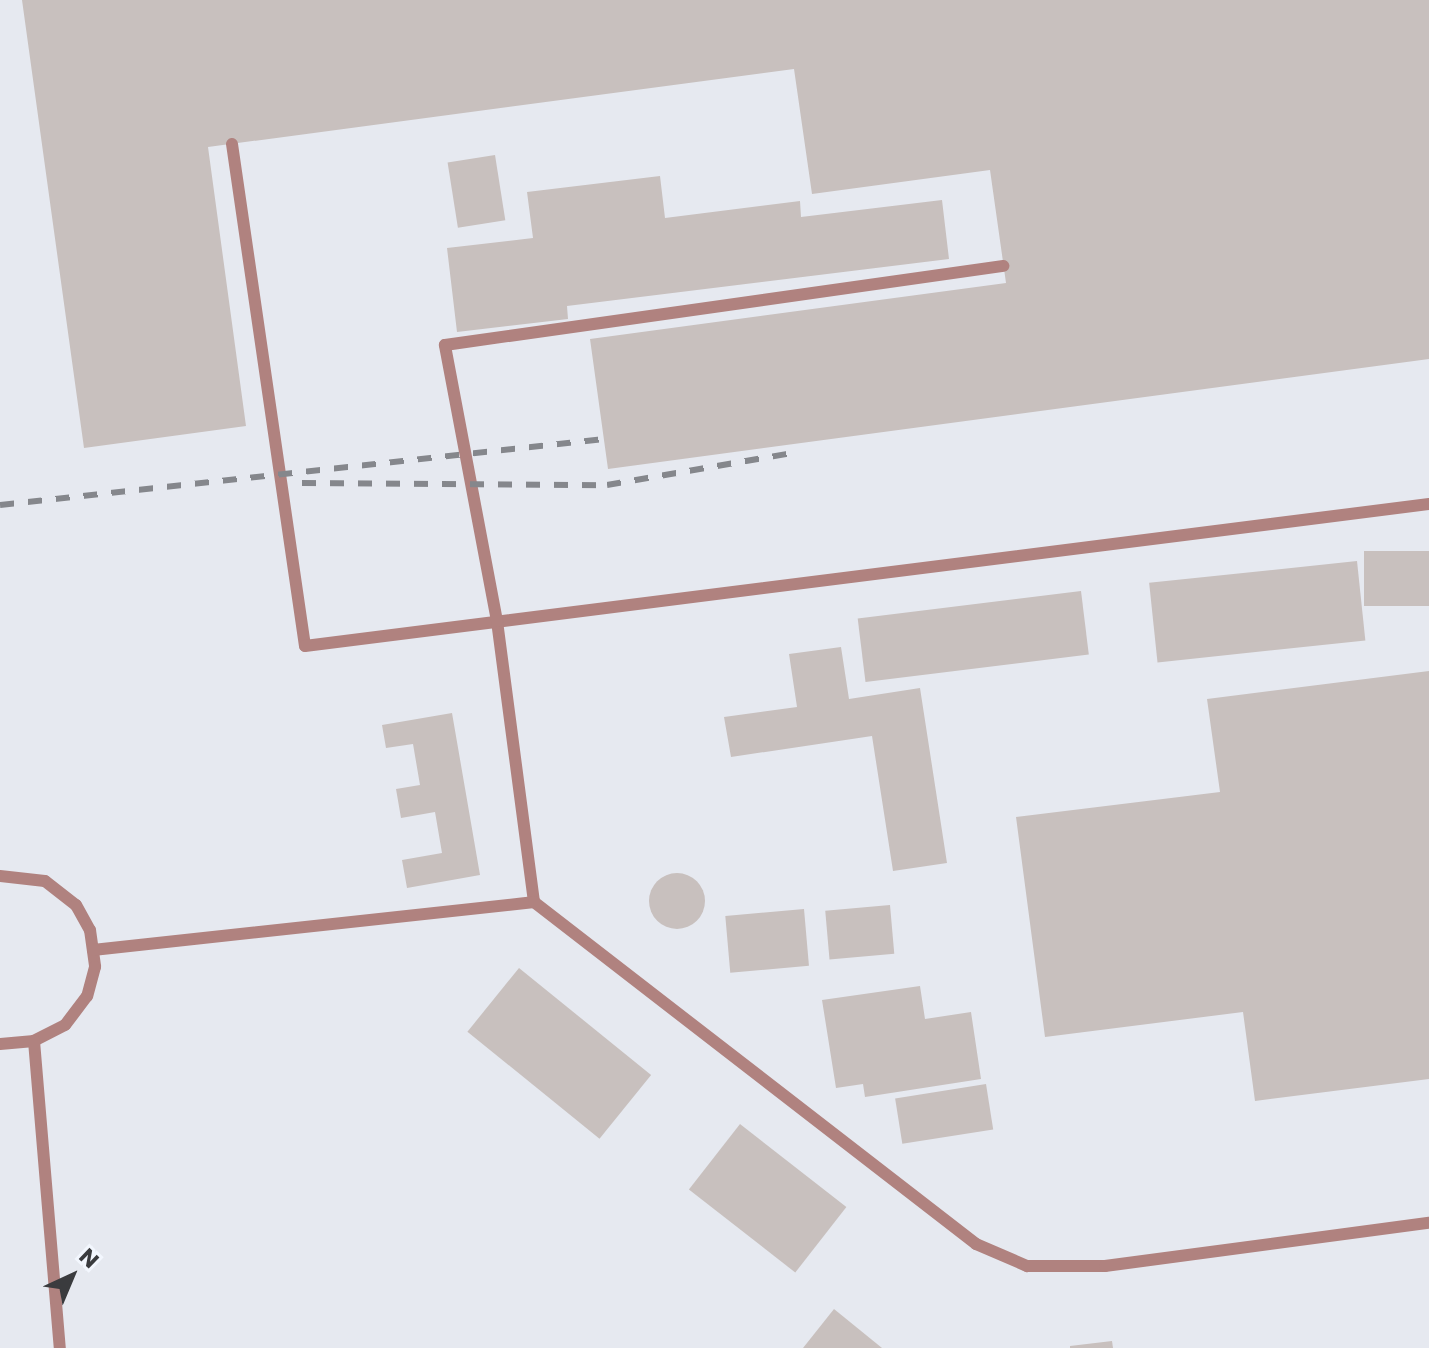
<!DOCTYPE html>
<style>
body{margin:0}
#map{position:relative;width:1429px;height:1348px;overflow:hidden;background:#e6e9f0;font-family:Poppins,sans-serif}
div>[style]{position:absolute}
.building>*{inset:0;background:#c8c0be;transform-origin:0 0}
.round{border-radius:50%}
.lane>*{height:12px;margin:-6px;padding:0 6px;transform-origin:6px;border-radius:6px;background:#b0827f}
.rail>*{height:6px;margin-top:-3px;transform-origin:0;background:repeating-linear-gradient(90deg,#85878c 0 14px,transparent 0 28px)}
span{translate:-50% -50%;white-space:nowrap;text-align:center;line-height:1.15;-webkit-text-stroke:8px #f3f7fe;paint-order:stroke}
.north{position:absolute;left:32px;top:1236px;width:80px;height:80px;-webkit-text-stroke:6px #f3f7fe;paint-order:stroke;rotate:44deg;font-size:22px;font-weight:700;line-height:32px;text-align:center;color:#3a3b3e}
.north::after{content:'';display:block;margin:auto;width:28px;height:36px;background:#3a3b3e;clip-path:polygon(50% 0,100% 100%,50% 72%,0 100%)}
</style>
<div id="map">
<div class="building">
<div style="clip-path:polygon(22px 0,1429px 0,1429px 359px,608px 469px,590px 339px,1006px 283px,990px 170px,812px 194px,794px 69px,208px 147px,246px 426px,84px 448px)"></div>
<div style="left:495px;top:155px;width:66px;height:48px;rotate:81deg"></div>
<div style="clip-path:polygon(660px 176px,665px 218px,800px 201px,801px 217px,942px 200px,949px 259px,567px 306px,568px 319px,457px 332px,447px 248px,533px 238px,527px 192px)"></div>
<div style="left:1429px;top:551px;width:55px;height:65px;rotate:90deg"></div>
<div style="left:1357px;top:561px;width:80px;height:209px;rotate:84deg"></div>
<div style="left:1081px;top:591px;width:64px;height:225px;rotate:83deg"></div>
<div style="clip-path:polygon(841px 647px,849px 699px,920px 688px,947px 863px,893px 871px,872px 736px,731px 757px,724px 717px,797px 707px,789px 654px)"></div>
<div style="clip-path:polygon(1429px 671px,1429px 1079px,1255px 1101px,1243px 1012px,1045px 1037px,1016px 817px,1220px 792px,1207px 699px)"></div>
<div style="clip-path:polygon(452px 713px,480px 875px,407px 888px,402px 860px,442px 853px,435px 812px,401px 818px,396px 789px,420px 785px,413px 744px,386px 748px,382px 725px)"></div>
<div class="round" style="left:649px;top:873px;width:56px;height:56px"></div>
<div style="left:890px;top:905px;width:49px;height:65px;rotate:85deg"></div>
<div style="left:804px;top:909px;width:57px;height:79px;rotate:85deg"></div>
<div style="left:519px;top:968px;width:170px;height:82px;rotate:39deg"></div>
<div style="clip-path:polygon(920px 986px,925px 1019px,971px 1012px,981px 1079px,865px 1097px,863px 1084px,836px 1088px,822px 1000px)"></div>
<div style="left:986px;top:1084px;width:46px;height:92px;rotate:81deg"></div>
<div style="left:740px;top:1124px;width:135px;height:83px;rotate:38deg"></div>
<div style="clip-path:polygon(834px 1309px,882px 1348px,803px 1348px)"></div>
<div style="clip-path:polygon(1112px 1341px,1113px 1348px,1070px 1348px,1070px 1346px)"></div>
</div>
<div class="lane">
<div style="left:232px;top:144px;width:507px;rotate:81.73deg"></div>
<div style="left:305px;top:646px;width:1133px;rotate:-7.2deg"></div>
<div style="left:0;top:876px;width:45px;rotate:6.3deg"></div>
<div style="left:45px;top:881px;width:39px;rotate:38deg"></div>
<div style="left:76px;top:905px;width:29px;rotate:61deg"></div>
<div style="left:90px;top:930px;width:37px;rotate:82deg"></div>
<div style="left:95px;top:967px;width:30px;rotate:105deg"></div>
<div style="left:87px;top:996px;width:36px;rotate:127deg"></div>
<div style="left:65px;top:1025px;width:35px;rotate:153deg"></div>
<div style="left:34px;top:1041px;width:34px;rotate:175deg"></div>
<div style="left:534px;top:902px;width:283px;rotate:-97.5deg"></div>
<div style="left:497px;top:621px;width:281px;rotate:-100.7deg"></div>
<div style="left:445px;top:345px;width:564px;rotate:-8.06deg"></div>
<div style="left:93px;top:950px;width:444px;rotate:-6.2deg"></div>
<div style="left:534px;top:902px;width:559px;rotate:37.73deg"></div>
<div style="left:976px;top:1244px;width:56px;rotate:23.3deg"></div>
<div style="left:1027px;top:1266px;width:78px"></div>
<div style="left:1105px;top:1266px;width:327px;rotate:-7.6deg"></div>
<div style="left:34px;top:1041px;width:308px;rotate:85.2deg"></div>
</div>
<div class="rail">
<div style="left:302px;top:483px;width:305px;rotate:0.4deg"></div>
<div style="left:607px;top:485px;width:183px;rotate:-9.8deg"></div>
<div style="left:0;top:505px;width:608px;rotate:-6.24deg"></div>
</div>
<div class="north">N</div>
</div>
